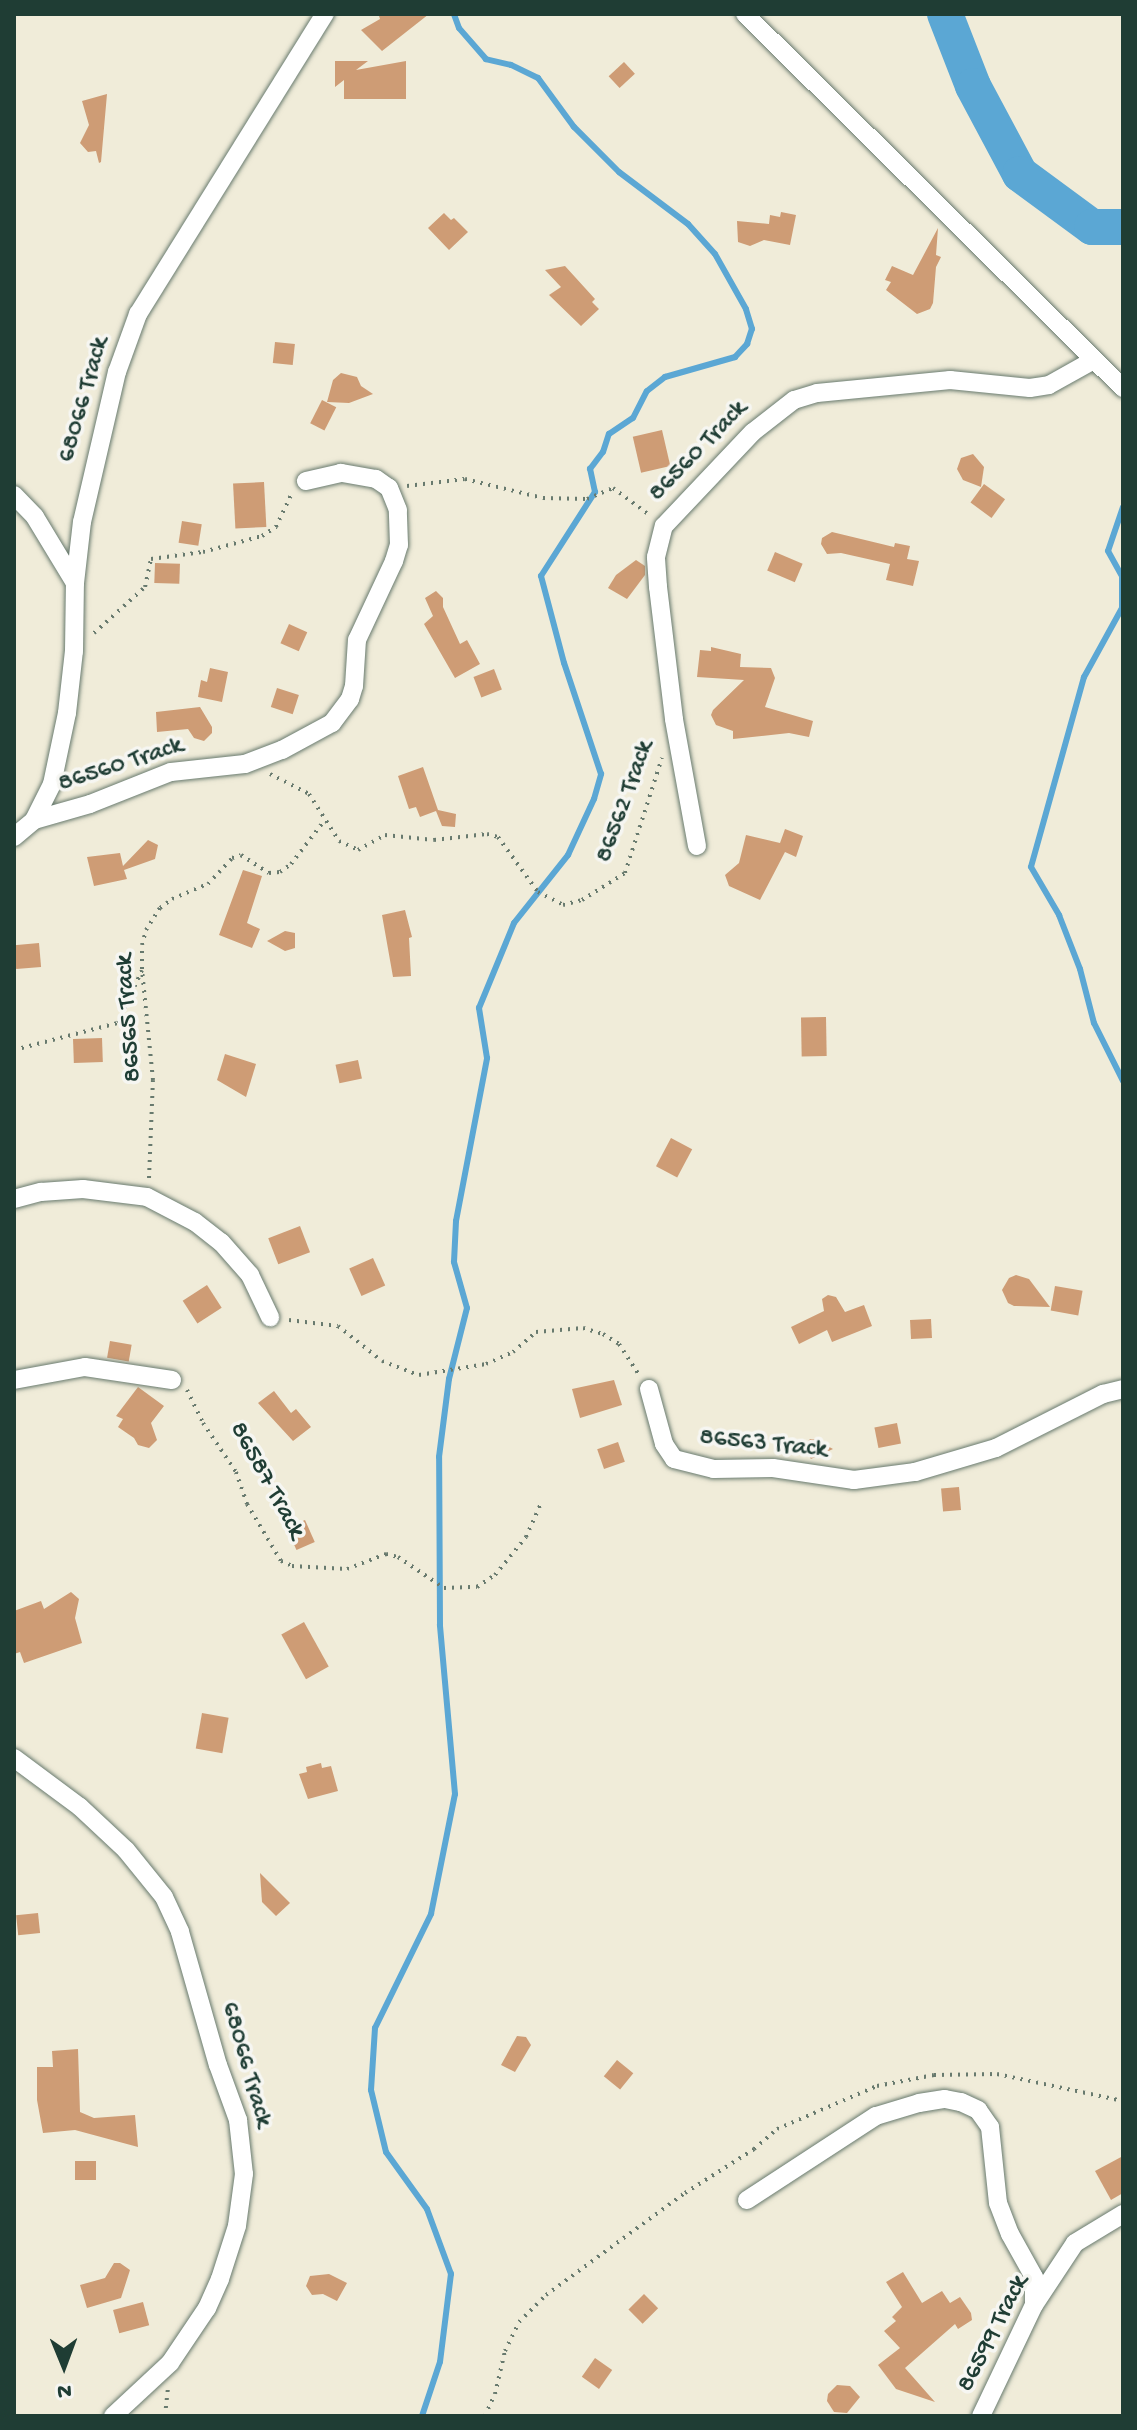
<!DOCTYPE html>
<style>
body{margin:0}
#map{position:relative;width:1137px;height:2430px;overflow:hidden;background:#f0ecd9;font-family:"Gochi Hand",sans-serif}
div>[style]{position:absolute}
.stream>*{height:6px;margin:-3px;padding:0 3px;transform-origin:3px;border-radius:3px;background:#5ba7d4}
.river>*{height:36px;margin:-18px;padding:0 18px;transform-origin:18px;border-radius:18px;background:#5ba7d4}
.building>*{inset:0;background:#ce9c75;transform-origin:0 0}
.path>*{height:4px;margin-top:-2px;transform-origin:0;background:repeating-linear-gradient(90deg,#687a6e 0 2px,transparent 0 8px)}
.roads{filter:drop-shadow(0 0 2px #687a6e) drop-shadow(0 0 2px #687a6e)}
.street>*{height:18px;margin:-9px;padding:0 9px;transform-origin:9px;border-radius:9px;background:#fff}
span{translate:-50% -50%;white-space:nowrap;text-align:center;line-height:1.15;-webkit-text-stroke:7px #f6f6f2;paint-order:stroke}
.street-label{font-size:26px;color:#1f3d34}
.frame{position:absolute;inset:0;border:16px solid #1f3d34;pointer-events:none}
.north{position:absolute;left:24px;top:2326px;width:80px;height:80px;-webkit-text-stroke:6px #f6f6f2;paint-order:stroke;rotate:179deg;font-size:22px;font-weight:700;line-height:32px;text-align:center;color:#1f3d34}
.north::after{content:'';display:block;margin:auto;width:28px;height:36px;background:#1f3d34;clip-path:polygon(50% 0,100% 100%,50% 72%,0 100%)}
</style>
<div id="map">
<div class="stream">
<div style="left:1123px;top:507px;width:46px;rotate:108.8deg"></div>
<div style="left:1108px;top:551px;width:29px;rotate:61deg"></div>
<div style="left:1122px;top:576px;width:32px;rotate:90deg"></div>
<div style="left:1122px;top:608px;width:79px;rotate:118.8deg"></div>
<div style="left:1084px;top:677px;width:197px;rotate:105.6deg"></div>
<div style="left:1031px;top:867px;width:56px;rotate:59.7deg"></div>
<div style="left:1059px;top:915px;width:58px;rotate:68.7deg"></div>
<div style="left:1080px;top:969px;width:56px;rotate:75.5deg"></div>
<div style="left:1094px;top:1023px;width:65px;rotate:63.4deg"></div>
<div style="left:422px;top:2416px;width:57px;rotate:-71.6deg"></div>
<div style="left:440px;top:2362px;width:89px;rotate:-82.9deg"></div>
<div style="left:451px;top:2274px;width:69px;rotate:-110.3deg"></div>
<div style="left:427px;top:2209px;width:70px;rotate:-125.7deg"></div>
<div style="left:386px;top:2152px;width:64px;rotate:-103.6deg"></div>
<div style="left:371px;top:2090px;width:62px;rotate:-86.3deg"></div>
<div style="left:375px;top:2028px;width:127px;rotate:-63.8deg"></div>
<div style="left:431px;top:1914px;width:122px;rotate:-78.7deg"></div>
<div style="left:455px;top:1794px;width:170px;rotate:-95.1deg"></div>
<div style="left:440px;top:1625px;width:168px;rotate:-90.3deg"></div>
<div style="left:439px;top:1457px;width:79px;rotate:-82.7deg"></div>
<div style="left:449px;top:1379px;width:73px;rotate:-75.8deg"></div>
<div style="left:467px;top:1308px;width:48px;rotate:-105.8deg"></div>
<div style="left:454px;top:1262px;width:41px;rotate:-87.2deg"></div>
<div style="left:456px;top:1221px;width:166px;rotate:-79.2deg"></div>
<div style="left:487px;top:1058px;width:51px;rotate:-99.1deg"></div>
<div style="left:479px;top:1008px;width:92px;rotate:-67.6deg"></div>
<div style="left:514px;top:923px;width:87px;rotate:-51.5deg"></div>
<div style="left:568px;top:855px;width:62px;rotate:-65.1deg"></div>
<div style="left:594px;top:799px;width:26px;rotate:-74deg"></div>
<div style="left:601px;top:774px;width:117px;rotate:-108.4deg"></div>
<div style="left:564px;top:663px;width:90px;rotate:-104.8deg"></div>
<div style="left:541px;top:576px;width:100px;rotate:-57.3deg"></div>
<div style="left:595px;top:492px;width:24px;rotate:-102deg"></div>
<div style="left:590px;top:469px;width:21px;rotate:-53deg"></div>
<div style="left:603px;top:452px;width:19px;rotate:-72deg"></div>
<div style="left:609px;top:434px;width:29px;rotate:-34deg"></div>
<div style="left:633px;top:418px;width:30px;rotate:-63deg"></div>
<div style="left:647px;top:391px;width:23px;rotate:-38deg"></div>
<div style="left:665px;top:377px;width:73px;rotate:-15.9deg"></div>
<div style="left:735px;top:357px;width:18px;rotate:-47deg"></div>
<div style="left:747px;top:344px;width:16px;rotate:-72deg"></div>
<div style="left:752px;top:329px;width:21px;rotate:-107deg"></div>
<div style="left:746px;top:309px;width:63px;rotate:-119.4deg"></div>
<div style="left:715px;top:254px;width:40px;rotate:-132deg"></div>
<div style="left:688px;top:224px;width:86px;rotate:-143deg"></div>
<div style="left:619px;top:172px;width:64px;rotate:-135deg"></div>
<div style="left:574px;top:127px;width:61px;rotate:-126.3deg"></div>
<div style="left:538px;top:78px;width:30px;rotate:-154deg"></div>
<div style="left:511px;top:65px;width:26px;rotate:-167deg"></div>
<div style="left:486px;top:59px;width:41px;rotate:-131.1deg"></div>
<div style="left:459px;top:28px;width:15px;rotate:-110deg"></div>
</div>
<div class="river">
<div style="left:945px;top:14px;width:77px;rotate:68.7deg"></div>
<div style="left:973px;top:86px;width:100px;rotate:61.9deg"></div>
<div style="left:1020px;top:174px;width:89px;rotate:36.4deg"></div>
<div style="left:1092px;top:227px;width:31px"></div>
</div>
<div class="building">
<div style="clip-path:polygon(391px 14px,429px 14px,382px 51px,361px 30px,380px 19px,379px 16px)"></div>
<div style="clip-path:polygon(335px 61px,368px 61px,356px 70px,406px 61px,406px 99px,344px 99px,344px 80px,335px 87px)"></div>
<div style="left:624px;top:62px;width:16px;height:21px;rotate:47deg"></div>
<div style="clip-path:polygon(107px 94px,101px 162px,99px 163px,96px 151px,88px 152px,80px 143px,89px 125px,82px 101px)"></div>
<div style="clip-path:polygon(781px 212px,796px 215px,790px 245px,764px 240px,750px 246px,738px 242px,737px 221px,769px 224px,770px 215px,780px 217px)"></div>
<div style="clip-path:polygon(444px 213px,451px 220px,454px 218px,468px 232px,449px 250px,428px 228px)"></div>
<div style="clip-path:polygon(938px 228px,936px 255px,941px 257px,936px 267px,933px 303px,930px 309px,917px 314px,886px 290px,891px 282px,885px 280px,892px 266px,913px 275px)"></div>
<div style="clip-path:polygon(565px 266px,595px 299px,592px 302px,599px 309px,581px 326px,549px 295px,561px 287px,545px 270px)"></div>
<div style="left:275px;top:342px;width:20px;height:21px;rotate:6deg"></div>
<div style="clip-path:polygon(341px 373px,357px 377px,361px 386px,373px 394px,349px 403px,327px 402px,333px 380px)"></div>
<div style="left:322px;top:400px;width:16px;height:26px;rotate:27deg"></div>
<div style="left:662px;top:430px;width:37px;height:30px;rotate:77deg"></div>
<div style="clip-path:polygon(973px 454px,984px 467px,981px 487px,963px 480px,957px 469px,961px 458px)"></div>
<div style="left:264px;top:482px;width:45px;height:31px;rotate:87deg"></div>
<div style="left:984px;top:484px;width:26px;height:23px;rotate:36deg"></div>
<div style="left:182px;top:521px;width:20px;height:22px;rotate:9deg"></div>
<div style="clip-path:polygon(832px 532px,894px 547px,895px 543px,910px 546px,907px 559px,919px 561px,913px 586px,886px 580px,890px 564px,841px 553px,827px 554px,821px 544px,822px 538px)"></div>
<div style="left:775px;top:552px;width:30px;height:20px;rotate:23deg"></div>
<div style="clip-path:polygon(636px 560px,645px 566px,645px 575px,627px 599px,608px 588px,616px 575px)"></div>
<div style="left:155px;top:563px;width:25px;height:20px;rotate:2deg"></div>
<div style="clip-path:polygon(436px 591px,443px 598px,443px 607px,460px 644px,467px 640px,480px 664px,455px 678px,424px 624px,433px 616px,425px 598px)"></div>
<div style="left:289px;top:624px;width:20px;height:21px;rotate:24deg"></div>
<div style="clip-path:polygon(711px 647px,741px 654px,740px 667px,771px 668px,775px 678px,765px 707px,813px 721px,809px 737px,789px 733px,733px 739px,733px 731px,716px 725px,711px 715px,713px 710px,744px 680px,697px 677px,700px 650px,711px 651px)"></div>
<div style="clip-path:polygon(210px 668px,228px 672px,222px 702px,198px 697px,201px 680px,207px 682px)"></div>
<div style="left:494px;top:669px;width:22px;height:22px;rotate:69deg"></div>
<div style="left:277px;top:688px;width:23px;height:20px;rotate:18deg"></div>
<div style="clip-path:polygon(200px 707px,212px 727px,212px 733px,204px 741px,194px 738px,188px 729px,157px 732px,156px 712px)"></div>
<div style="clip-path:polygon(423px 767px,438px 810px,456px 814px,455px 827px,442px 826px,436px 811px,420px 817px,416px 807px,409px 809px,398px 776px)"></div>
<div style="clip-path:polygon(785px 829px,803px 836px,796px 857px,785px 852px,760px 900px,729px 886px,725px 875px,739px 863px,746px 835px,780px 843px)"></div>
<div style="clip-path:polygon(148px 840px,158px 845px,155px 859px,124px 870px,127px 879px,94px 886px,87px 857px,120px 853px,123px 866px)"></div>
<div style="clip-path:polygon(243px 870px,262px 876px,247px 923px,260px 929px,252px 948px,219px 935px)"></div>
<div style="clip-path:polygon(405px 910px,412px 937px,409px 938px,411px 976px,393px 977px,382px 915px)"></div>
<div style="clip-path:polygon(285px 931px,295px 933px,295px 948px,285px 951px,267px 941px)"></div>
<div style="left:39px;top:943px;width:24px;height:25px;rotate:85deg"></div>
<div style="left:826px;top:1017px;width:39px;height:25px;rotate:89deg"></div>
<div style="left:102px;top:1038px;width:24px;height:29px;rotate:88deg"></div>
<div style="clip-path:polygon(225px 1054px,256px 1064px,246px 1097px,217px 1080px)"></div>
<div style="left:358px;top:1060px;width:19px;height:23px;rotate:78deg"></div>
<div style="left:671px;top:1138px;width:24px;height:32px;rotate:28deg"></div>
<div style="left:300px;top:1226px;width:28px;height:34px;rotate:69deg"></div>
<div style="left:373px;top:1258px;width:30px;height:26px;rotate:66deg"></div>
<div style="clip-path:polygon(1016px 1275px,1029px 1279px,1050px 1307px,1014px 1306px,1008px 1303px,1002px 1290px,1009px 1278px)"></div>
<div style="left:207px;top:1285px;width:27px;height:29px;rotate:57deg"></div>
<div style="left:1055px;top:1286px;width:28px;height:25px;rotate:10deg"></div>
<div style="clip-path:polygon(828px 1295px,836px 1297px,845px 1312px,864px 1305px,872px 1326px,832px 1342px,827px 1330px,799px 1344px,791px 1327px,824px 1311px,822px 1299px)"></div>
<div style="left:931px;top:1319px;width:19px;height:21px;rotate:87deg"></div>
<div style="left:110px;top:1341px;width:22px;height:17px;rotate:10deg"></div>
<div style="clip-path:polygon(614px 1380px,622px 1405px,580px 1418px,572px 1389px)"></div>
<div style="clip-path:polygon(138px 1387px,164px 1406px,151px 1423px,157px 1440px,149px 1448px,138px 1445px,134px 1438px,118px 1427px,123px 1419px,116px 1416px)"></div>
<div style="clip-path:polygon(274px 1391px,291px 1413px,296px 1409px,311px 1427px,293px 1441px,258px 1403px)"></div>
<div style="left:897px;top:1423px;width:21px;height:23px;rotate:79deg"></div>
<div style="clip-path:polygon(810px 1439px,815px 1439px,833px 1449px,811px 1459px,803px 1447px)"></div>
<div style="left:618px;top:1442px;width:21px;height:22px;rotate:71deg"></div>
<div style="left:959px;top:1487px;width:23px;height:18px;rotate:85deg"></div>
<div style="left:305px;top:1520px;width:24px;height:20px;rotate:66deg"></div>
<div style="clip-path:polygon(71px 1592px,79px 1599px,75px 1618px,82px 1643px,24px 1663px,20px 1652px,14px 1654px,14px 1611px,41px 1601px,44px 1609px)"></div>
<div style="left:304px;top:1622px;width:51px;height:26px;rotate:61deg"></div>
<div style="left:202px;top:1713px;width:27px;height:36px;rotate:10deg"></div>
<div style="clip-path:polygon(321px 1763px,322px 1768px,331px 1766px,338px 1791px,308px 1799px,299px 1774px,307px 1772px,306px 1767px)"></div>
<div style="clip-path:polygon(260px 1873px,290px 1903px,276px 1916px,262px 1902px)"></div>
<div style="left:38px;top:1913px;width:20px;height:22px;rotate:84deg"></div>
<div style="clip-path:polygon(517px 2036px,526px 2037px,531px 2045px,515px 2072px,501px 2065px)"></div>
<div style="clip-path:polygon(78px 2049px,80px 2112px,94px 2118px,135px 2115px,138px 2147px,75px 2130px,43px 2133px,37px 2100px,37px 2067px,53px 2067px,52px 2051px)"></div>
<div style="left:617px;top:2060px;width:21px;height:21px;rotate:39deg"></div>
<div style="clip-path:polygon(1123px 2156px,1123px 2193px,1111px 2200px,1095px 2171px)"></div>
<div style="left:75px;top:2161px;width:21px;height:19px"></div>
<div style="clip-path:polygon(114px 2263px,120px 2263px,130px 2270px,121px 2298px,87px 2308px,80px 2285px,105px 2278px)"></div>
<div style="clip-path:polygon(903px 2272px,922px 2303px,942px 2291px,950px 2303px,960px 2297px,971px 2313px,972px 2320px,958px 2329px,955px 2324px,905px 2368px,935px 2402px,896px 2389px,878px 2365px,900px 2348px,884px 2331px,896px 2321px,892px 2317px,902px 2307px,886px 2282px)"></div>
<div style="clip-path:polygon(329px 2274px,347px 2283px,337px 2301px,323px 2294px,312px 2295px,306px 2286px,310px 2276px)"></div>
<div style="left:644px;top:2294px;width:20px;height:22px;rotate:45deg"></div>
<div style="left:143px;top:2302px;width:24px;height:31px;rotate:75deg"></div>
<div style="left:595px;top:2358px;width:21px;height:23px;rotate:35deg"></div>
<div style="clip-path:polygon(837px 2385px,850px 2386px,860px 2397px,847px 2413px,834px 2412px,827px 2401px,828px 2394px)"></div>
</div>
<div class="path">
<div style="left:407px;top:486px;width:58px;rotate:-6.9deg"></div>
<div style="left:465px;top:479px;width:80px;rotate:13.7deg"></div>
<div style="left:543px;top:498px;width:44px;rotate:1.3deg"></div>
<div style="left:587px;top:499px;width:28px;rotate:-23deg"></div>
<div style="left:613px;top:488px;width:44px;rotate:36.6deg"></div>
<div style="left:94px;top:633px;width:69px;rotate:-42deg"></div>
<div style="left:145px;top:587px;width:29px;rotate:-78deg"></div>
<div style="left:151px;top:559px;width:52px;rotate:-7.7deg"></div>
<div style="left:203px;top:552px;width:61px;rotate:-15.2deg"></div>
<div style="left:262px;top:536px;width:17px;rotate:-33deg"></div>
<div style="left:276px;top:527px;width:38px;rotate:-65deg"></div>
<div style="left:270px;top:774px;width:44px;rotate:27.1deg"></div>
<div style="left:309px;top:794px;width:56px;rotate:57.4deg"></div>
<div style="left:339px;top:841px;width:21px;rotate:25deg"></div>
<div style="left:358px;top:850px;width:31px;rotate:-29deg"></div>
<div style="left:385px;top:835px;width:49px;rotate:5.8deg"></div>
<div style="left:434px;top:840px;width:53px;rotate:-6.5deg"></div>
<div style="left:487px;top:834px;width:11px;rotate:15deg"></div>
<div style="left:498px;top:837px;width:68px;rotate:54deg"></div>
<div style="left:538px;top:892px;width:28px;rotate:27deg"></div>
<div style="left:563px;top:905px;width:20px;rotate:-15deg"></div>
<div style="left:582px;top:900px;width:51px;rotate:-32.1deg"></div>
<div style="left:625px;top:873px;width:121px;rotate:-72.2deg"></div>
<div style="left:14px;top:1050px;width:107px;rotate:-14.6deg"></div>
<div style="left:118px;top:1023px;width:58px;rotate:-65.6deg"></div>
<div style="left:149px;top:1178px;width:98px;rotate:-87.7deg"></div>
<div style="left:153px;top:1080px;width:112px;rotate:-95.7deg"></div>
<div style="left:142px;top:969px;width:24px;rotate:-90deg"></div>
<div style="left:142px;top:945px;width:16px;rotate:-75deg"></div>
<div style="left:146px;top:930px;width:26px;rotate:-58deg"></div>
<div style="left:160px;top:908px;width:15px;rotate:-37deg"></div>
<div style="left:172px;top:899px;width:39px;rotate:-23deg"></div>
<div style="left:208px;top:884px;width:35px;rotate:-47deg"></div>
<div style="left:232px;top:858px;width:9px;rotate:-18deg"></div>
<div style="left:241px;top:855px;width:33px;rotate:33deg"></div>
<div style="left:269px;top:873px;width:11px;rotate:-5deg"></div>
<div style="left:280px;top:872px;width:14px;rotate:-36deg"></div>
<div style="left:291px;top:864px;width:54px;rotate:-52.5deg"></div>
<div style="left:289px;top:1320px;width:49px;rotate:7deg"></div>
<div style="left:338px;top:1326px;width:56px;rotate:38.5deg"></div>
<div style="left:382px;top:1361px;width:40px;rotate:21deg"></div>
<div style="left:419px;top:1375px;width:68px;rotate:-9.3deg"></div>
<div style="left:486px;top:1364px;width:30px;rotate:-24deg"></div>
<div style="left:513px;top:1352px;width:30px;rotate:-41deg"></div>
<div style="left:536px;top:1332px;width:47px;rotate:-4.9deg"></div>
<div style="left:583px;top:1328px;width:21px;rotate:17deg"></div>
<div style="left:603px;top:1334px;width:19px;rotate:32deg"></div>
<div style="left:619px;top:1344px;width:38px;rotate:57deg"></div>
<div style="left:187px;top:1390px;width:37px;rotate:64deg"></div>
<div style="left:203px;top:1423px;width:59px;rotate:56deg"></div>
<div style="left:236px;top:1472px;width:34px;rotate:71deg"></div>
<div style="left:247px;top:1504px;width:66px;rotate:59.2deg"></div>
<div style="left:281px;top:1561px;width:12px;rotate:24deg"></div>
<div style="left:292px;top:1566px;width:55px;rotate:3.1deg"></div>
<div style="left:347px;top:1569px;width:42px;rotate:-21deg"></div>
<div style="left:386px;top:1554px;width:12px;rotate:14deg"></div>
<div style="left:398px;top:1557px;width:55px;rotate:34deg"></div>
<div style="left:444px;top:1588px;width:33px;rotate:-2deg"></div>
<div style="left:477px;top:1587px;width:22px;rotate:-34deg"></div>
<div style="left:495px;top:1575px;width:49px;rotate:-50.8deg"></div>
<div style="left:526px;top:1537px;width:35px;rotate:-66deg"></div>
<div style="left:165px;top:2416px;width:27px;rotate:-84deg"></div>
<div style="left:485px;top:2416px;width:24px;rotate:-66deg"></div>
<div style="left:495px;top:2394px;width:44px;rotate:-76.9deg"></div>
<div style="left:505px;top:2351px;width:32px;rotate:-64deg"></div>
<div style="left:519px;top:2322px;width:38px;rotate:-45deg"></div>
<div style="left:546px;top:2295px;width:172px;rotate:-36.3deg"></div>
<div style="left:685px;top:2193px;width:82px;rotate:-32.5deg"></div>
<div style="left:754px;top:2149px;width:30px;rotate:-41deg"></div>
<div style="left:777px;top:2129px;width:109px;rotate:-23.3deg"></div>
<div style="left:877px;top:2086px;width:58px;rotate:-10.9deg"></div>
<div style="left:934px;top:2075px;width:63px;rotate:-0.9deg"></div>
<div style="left:997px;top:2074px;width:129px;rotate:12.1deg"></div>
</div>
<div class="roads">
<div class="street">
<div style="left:745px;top:14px;width:532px;rotate:44.7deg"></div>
<div style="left:14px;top:495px;width:30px;rotate:46deg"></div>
<div style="left:35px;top:517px;width:77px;rotate:58.8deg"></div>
<div style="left:34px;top:820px;width:58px;rotate:-15.9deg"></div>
<div style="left:90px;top:804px;width:87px;rotate:-21.6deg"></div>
<div style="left:171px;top:772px;width:74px;rotate:-6.2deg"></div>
<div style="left:245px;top:764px;width:40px;rotate:-21deg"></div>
<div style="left:282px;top:750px;width:57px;rotate:-28.4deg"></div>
<div style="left:332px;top:723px;width:30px;rotate:-53deg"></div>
<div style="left:350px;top:699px;width:14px;rotate:-73deg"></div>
<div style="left:354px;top:686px;width:46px;rotate:-86.3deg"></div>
<div style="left:357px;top:640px;width:87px;rotate:-64.9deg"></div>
<div style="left:394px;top:561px;width:17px;rotate:-73deg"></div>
<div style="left:399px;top:545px;width:35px;rotate:-92deg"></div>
<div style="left:398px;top:510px;width:24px;rotate:-112deg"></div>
<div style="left:389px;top:488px;width:16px;rotate:-145deg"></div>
<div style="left:376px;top:479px;width:36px;rotate:-170deg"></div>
<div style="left:341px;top:473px;width:36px;rotate:167deg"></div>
<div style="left:14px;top:837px;width:26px;rotate:-40deg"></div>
<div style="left:34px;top:820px;width:40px;rotate:-63.4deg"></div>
<div style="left:52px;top:784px;width:73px;rotate:-78.1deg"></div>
<div style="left:67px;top:713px;width:62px;rotate:-83.6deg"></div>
<div style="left:74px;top:651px;width:68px;rotate:-89.2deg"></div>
<div style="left:75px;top:583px;width:61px;rotate:-83.5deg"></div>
<div style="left:82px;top:522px;width:154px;rotate:-76.9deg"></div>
<div style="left:117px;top:372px;width:62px;rotate:-70.1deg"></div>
<div style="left:138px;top:314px;width:354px;rotate:-58.1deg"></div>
<div style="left:697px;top:846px;width:129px;rotate:-100.3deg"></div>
<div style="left:674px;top:719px;width:133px;rotate:-96.9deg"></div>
<div style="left:658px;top:587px;width:30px;rotate:-94deg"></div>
<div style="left:656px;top:557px;width:32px;rotate:-76deg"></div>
<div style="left:664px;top:526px;width:129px;rotate:-46.6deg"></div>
<div style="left:753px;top:432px;width:52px;rotate:-38deg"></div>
<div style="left:794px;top:400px;width:24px;rotate:-17deg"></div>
<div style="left:817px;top:393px;width:134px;rotate:-5.6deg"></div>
<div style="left:950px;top:380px;width:80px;rotate:5.7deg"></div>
<div style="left:1030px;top:388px;width:19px;rotate:-9deg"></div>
<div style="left:1049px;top:385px;width:49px;rotate:-29.2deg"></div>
<div style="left:14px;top:1199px;width:28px;rotate:-15deg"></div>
<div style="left:41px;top:1192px;width:42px;rotate:-4.1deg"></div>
<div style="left:83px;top:1189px;width:64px;rotate:7.1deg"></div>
<div style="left:147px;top:1197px;width:54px;rotate:27.5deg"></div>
<div style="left:195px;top:1222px;width:33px;rotate:38deg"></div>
<div style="left:221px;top:1242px;width:44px;rotate:48.7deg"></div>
<div style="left:250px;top:1275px;width:47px;rotate:64.5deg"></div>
<div style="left:14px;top:1380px;width:72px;rotate:-10.4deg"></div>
<div style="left:85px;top:1367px;width:88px;rotate:8.5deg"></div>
<div style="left:649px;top:1389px;width:57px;rotate:74.7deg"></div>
<div style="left:664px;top:1444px;width:18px;rotate:56deg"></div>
<div style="left:674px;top:1459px;width:41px;rotate:14deg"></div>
<div style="left:714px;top:1469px;width:59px;rotate:-1deg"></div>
<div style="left:773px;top:1468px;width:82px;rotate:8.4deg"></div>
<div style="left:854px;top:1480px;width:62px;rotate:-7.5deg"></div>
<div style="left:915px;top:1472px;width:84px;rotate:-16.5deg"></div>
<div style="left:996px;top:1448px;width:120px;rotate:-26.8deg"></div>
<div style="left:1103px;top:1394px;width:21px;rotate:-14deg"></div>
<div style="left:14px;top:1758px;width:82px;rotate:36.6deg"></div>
<div style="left:80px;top:1807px;width:63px;rotate:43.1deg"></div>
<div style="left:126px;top:1850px;width:60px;rotate:51deg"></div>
<div style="left:164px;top:1897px;width:38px;rotate:65deg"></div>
<div style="left:180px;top:1932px;width:138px;rotate:74.1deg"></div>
<div style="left:218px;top:2065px;width:59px;rotate:70deg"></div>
<div style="left:238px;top:2120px;width:54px;rotate:83.7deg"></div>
<div style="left:244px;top:2174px;width:52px;rotate:97.7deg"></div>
<div style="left:237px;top:2226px;width:56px;rotate:107.8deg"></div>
<div style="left:220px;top:2279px;width:32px;rotate:114deg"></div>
<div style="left:207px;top:2308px;width:66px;rotate:123.9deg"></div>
<div style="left:170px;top:2363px;width:78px;rotate:137.1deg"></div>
<div style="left:747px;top:2200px;width:154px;rotate:-33.1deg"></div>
<div style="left:876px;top:2116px;width:45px;rotate:-16.8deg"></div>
<div style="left:919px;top:2103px;width:26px;rotate:-9deg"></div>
<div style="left:945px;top:2099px;width:16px;rotate:11deg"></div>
<div style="left:961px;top:2102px;width:19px;rotate:25deg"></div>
<div style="left:978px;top:2110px;width:21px;rotate:55deg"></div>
<div style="left:990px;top:2127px;width:76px;rotate:84deg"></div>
<div style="left:998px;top:2203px;width:33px;rotate:69deg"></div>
<div style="left:1010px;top:2234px;width:49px;rotate:60.8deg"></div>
<div style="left:1034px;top:2277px;width:28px;rotate:90deg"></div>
<div style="left:981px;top:2416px;width:123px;rotate:-64.5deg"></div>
<div style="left:1034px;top:2305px;width:74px;rotate:-56.5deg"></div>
<div style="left:1075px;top:2243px;width:56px;rotate:-31.1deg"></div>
</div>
</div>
<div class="street-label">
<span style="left:85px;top:400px;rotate:-74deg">68066 Track</span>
<span style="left:699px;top:452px;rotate:-46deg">86560 Track</span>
<span style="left:121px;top:766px;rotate:-18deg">86560 Track</span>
<span style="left:626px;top:802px;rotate:-70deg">86562 Track</span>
<span style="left:130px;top:1018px;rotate:-94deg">86565 Track</span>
<span style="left:763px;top:1445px;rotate:6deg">86563 Track</span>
<span style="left:266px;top:1481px;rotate:61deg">86587 Track</span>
<span style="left:245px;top:2065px;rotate:74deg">68066 Track</span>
<span style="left:994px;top:2334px;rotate:-63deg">86599 Track</span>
</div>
<div class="frame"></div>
<div class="north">N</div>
</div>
